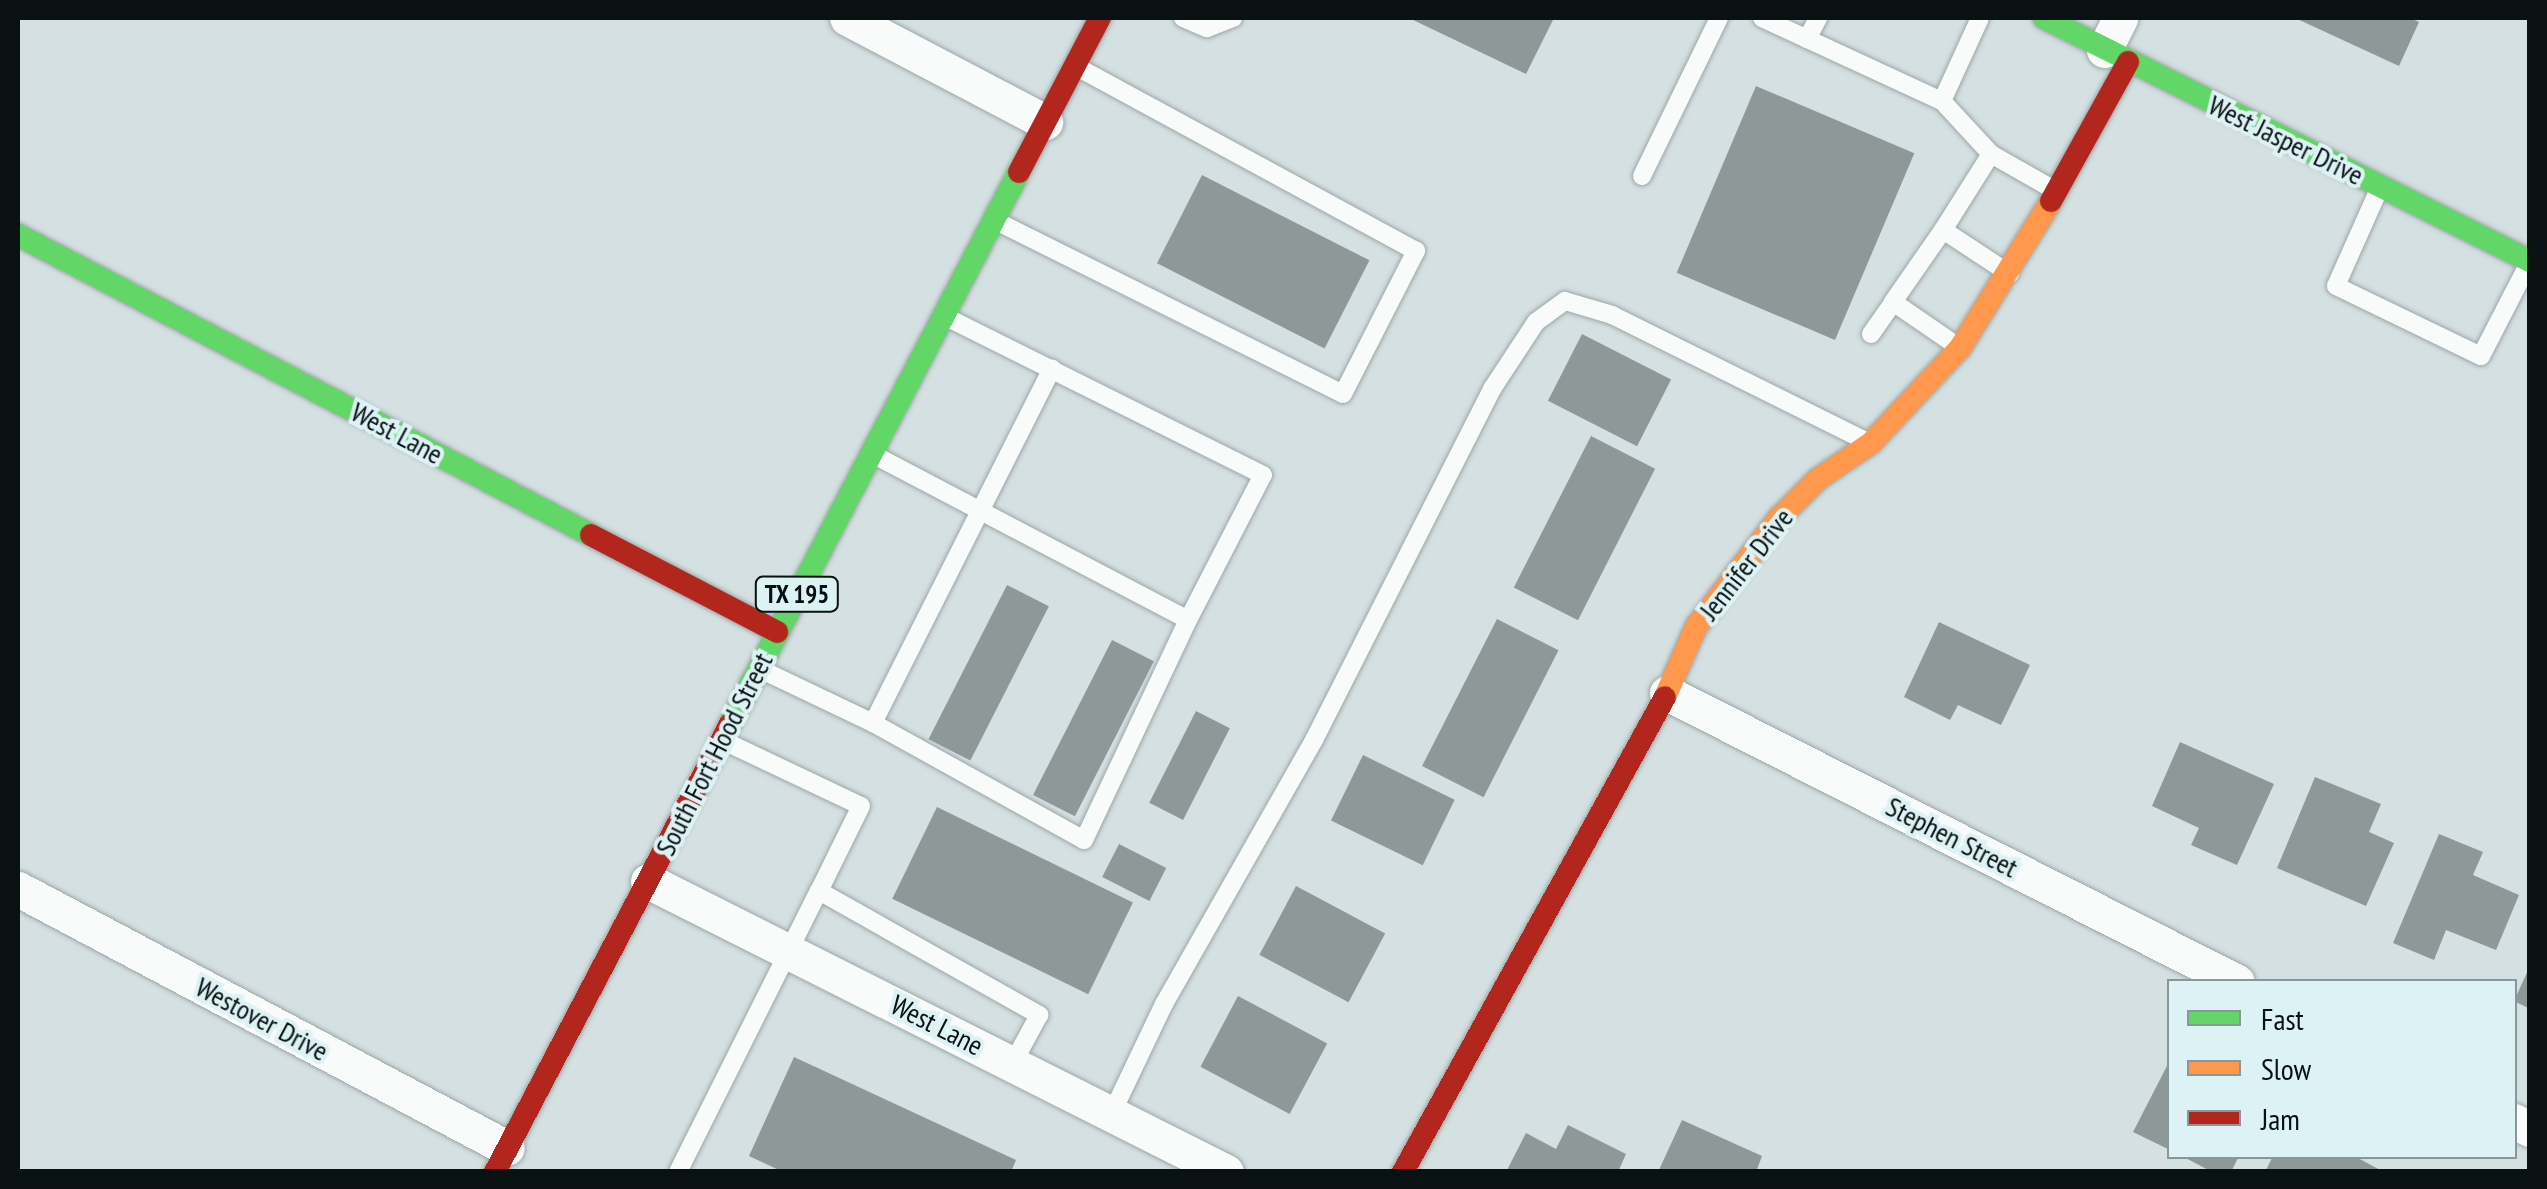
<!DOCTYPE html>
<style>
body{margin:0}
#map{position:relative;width:2547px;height:1189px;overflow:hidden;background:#d4e0e1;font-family:"PT Sans Narrow",sans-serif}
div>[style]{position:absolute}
.building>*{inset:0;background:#8f9899;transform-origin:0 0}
.roads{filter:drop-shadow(0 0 2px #9da6a7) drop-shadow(0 0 2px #9da6a7)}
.lane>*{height:18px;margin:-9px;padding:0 9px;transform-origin:9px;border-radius:9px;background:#f9fafa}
.street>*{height:35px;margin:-17.5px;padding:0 17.5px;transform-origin:17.5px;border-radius:17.5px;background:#f9fafa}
.fast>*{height:22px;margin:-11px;padding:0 11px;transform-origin:11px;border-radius:11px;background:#63d668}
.slow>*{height:22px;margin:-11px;padding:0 11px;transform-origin:11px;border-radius:11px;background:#ff974d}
.jam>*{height:22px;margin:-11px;padding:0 11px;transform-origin:11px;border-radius:11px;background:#b3261e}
span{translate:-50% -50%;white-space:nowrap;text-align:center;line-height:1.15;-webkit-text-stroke:8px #dcf2f4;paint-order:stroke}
.shield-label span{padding:2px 8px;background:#dcf2f4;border:2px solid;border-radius:8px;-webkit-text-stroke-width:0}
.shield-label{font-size:25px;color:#0a1112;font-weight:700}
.street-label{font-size:28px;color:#0a1112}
.frame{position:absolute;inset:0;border:20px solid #0a1112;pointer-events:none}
.legend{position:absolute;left:2167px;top:979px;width:350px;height:180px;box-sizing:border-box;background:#dcf2f4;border:2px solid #88989a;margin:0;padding:12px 18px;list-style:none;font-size:30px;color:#0a1112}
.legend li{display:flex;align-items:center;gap:20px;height:50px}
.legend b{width:50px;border:2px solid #88989a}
</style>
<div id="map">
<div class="building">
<div style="clip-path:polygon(1409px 18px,1554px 18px,1526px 74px)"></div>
<div style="clip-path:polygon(2295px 18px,2410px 18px,2419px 22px,2399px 66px)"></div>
<div style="left:1756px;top:86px;width:172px;height:203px;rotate:23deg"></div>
<div style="left:1202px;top:175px;width:188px;height:99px;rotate:27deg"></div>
<div style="left:1582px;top:334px;width:100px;height:75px;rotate:27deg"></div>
<div style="left:1591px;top:436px;width:72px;height:170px;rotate:27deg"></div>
<div style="left:1007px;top:585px;width:47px;height:173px;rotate:27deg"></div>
<div style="left:1497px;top:619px;width:69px;height:165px;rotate:27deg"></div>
<div style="clip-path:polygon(1939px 622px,2030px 665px,2001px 725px,1958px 705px,1950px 720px,1904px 697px)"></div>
<div style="left:1112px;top:640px;width:47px;height:174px;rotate:27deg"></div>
<div style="left:1196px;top:711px;width:38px;height:103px;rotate:27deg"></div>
<div style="clip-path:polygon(2180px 742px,2274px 784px,2237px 865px,2191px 845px,2199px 828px,2152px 806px)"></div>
<div style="left:1363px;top:755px;width:102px;height:73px;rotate:26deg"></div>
<div style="clip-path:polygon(2315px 777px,2381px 804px,2369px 832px,2394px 843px,2366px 906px,2277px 868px)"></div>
<div style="left:937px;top:807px;width:218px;height:102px;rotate:26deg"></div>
<div style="clip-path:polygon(2439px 834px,2483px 852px,2473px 875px,2519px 895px,2496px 950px,2446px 930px,2434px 960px,2393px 943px)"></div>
<div style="left:1119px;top:844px;width:53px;height:37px;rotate:27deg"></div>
<div style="left:1296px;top:886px;width:101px;height:78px;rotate:28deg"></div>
<div style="clip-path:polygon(2530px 966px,2530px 1009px,2514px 1001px)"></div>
<div style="left:1238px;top:996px;width:101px;height:80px;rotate:28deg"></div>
<div style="clip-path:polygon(794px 1057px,1016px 1160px,1011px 1172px,783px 1172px,749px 1156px)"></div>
<div style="clip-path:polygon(2170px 1060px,2170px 1150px,2133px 1132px)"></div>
<div style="clip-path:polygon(1682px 1120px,1762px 1156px,1756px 1172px,1658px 1172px)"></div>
<div style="clip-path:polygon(1568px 1125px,1626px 1154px,1618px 1172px,1506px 1172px,1526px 1133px,1556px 1149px)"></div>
<div style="clip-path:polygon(2182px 1156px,2239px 1156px,2231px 1172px,2212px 1172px)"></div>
<div style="clip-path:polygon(2273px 1156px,2354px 1156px,2384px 1172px,2265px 1172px)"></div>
</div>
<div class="roads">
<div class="lane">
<div style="left:1183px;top:18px;width:26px;rotate:23deg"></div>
<div style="left:1207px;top:28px;width:28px;rotate:-21deg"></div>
<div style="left:1762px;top:18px;width:198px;rotate:24.8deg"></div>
<div style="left:1942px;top:101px;width:91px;rotate:-65.4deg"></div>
<div style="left:1807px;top:39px;width:24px;rotate:-62deg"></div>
<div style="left:1942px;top:101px;width:72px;rotate:47.2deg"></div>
<div style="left:1991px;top:154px;width:73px;rotate:29.7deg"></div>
<div style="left:1991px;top:154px;width:90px;rotate:122.3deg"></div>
<div style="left:1943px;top:230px;width:80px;rotate:33.3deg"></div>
<div style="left:1642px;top:176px;width:176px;rotate:-64deg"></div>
<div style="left:2380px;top:187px;width:108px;rotate:114deg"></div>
<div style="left:2336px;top:286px;width:161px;rotate:25.8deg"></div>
<div style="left:2481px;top:356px;width:105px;rotate:-62.7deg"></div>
<div style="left:998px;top:222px;width:385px;rotate:26.5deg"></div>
<div style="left:1343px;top:394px;width:161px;rotate:-63deg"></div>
<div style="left:1416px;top:251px;width:383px;rotate:-151.5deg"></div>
<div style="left:1943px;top:230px;width:88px;rotate:124.8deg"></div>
<div style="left:1893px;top:302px;width:81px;rotate:34.5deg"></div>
<div style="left:1871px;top:334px;width:39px;rotate:-55deg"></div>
<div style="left:876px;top:456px;width:352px;rotate:27.7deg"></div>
<div style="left:1188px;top:620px;width:163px;rotate:-62.7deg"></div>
<div style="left:1263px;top:475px;width:352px;rotate:-153.5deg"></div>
<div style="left:762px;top:670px;width:123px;rotate:25.5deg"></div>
<div style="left:873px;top:723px;width:397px;rotate:-63.2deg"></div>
<div style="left:873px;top:723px;width:241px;rotate:29deg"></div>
<div style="left:1084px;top:840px;width:243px;rotate:-64.7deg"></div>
<div style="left:726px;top:742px;width:149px;rotate:25.4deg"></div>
<div style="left:861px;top:806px;width:95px;rotate:116.3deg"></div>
<div style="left:1112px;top:1113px;width:121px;rotate:-64.5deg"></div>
<div style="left:1164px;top:1004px;width:304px;rotate:-60.4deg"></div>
<div style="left:1314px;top:740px;width:394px;rotate:-63.1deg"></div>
<div style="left:1492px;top:389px;width:80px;rotate:-56.7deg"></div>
<div style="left:1536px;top:322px;width:36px;rotate:-36deg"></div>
<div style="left:1565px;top:301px;width:49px;rotate:16.6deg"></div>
<div style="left:1612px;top:315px;width:281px;rotate:26.4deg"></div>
<div style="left:678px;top:1172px;width:314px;rotate:-63.4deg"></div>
<div style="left:819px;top:891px;width:253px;rotate:29.4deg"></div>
<div style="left:1039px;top:1015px;width:55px;rotate:118.4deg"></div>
</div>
<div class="street">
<div style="left:847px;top:18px;width:224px;rotate:27.7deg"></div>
<div style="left:2104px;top:50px;width:36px;rotate:-63deg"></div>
<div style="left:1667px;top:693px;width:639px;rotate:26.89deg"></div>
<div style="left:648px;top:881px;width:647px;rotate:26.72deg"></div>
<div style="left:18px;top:889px;width:553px;rotate:27.91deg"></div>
<div style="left:2514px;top:1121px;width:18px;rotate:27deg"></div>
</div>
<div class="fast">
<div style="left:2044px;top:18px;width:543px;rotate:26.57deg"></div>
<div style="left:18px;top:235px;width:647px;rotate:27.63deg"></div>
<div style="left:730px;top:724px;width:623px;rotate:-62.37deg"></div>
</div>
<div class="slow">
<div style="left:1665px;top:697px;width:77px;rotate:-66.1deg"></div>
<div style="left:1696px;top:627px;width:137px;rotate:-52.7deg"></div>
<div style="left:1779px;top:518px;width:55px;rotate:-45deg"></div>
<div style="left:1818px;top:479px;width:64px;rotate:-34.2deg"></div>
<div style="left:1871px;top:443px;width:130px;rotate:-46.9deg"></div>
<div style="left:1960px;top:348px;width:173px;rotate:-58.2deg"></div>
</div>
<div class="jam">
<div style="left:1019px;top:172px;width:174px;rotate:-62.3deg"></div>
<div style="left:2051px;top:201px;width:159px;rotate:-61deg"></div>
<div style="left:591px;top:535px;width:210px;rotate:27.5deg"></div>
<div style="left:495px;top:1172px;width:506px;rotate:-62.32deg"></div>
<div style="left:1403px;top:1172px;width:542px;rotate:-61.12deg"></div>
</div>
</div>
<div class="shield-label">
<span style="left:797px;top:594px">TX 195</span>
</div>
<div class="street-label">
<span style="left:2286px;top:140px;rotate:26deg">West Jasper Drive</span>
<span style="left:397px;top:433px;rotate:28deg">West Lane</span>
<span style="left:1746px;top:564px;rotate:-52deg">Jennifer Drive</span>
<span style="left:714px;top:754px;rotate:-63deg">South Fort Hood Street</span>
<span style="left:1952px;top:837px;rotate:27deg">Stephen Street</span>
<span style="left:262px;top:1019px;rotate:28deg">Westover Drive</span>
<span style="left:937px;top:1025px;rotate:27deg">West Lane</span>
</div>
<div class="frame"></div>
<ul class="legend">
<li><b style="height:12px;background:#63d668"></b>Fast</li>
<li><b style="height:12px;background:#ff974d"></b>Slow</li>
<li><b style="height:12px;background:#b3261e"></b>Jam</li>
</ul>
</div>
